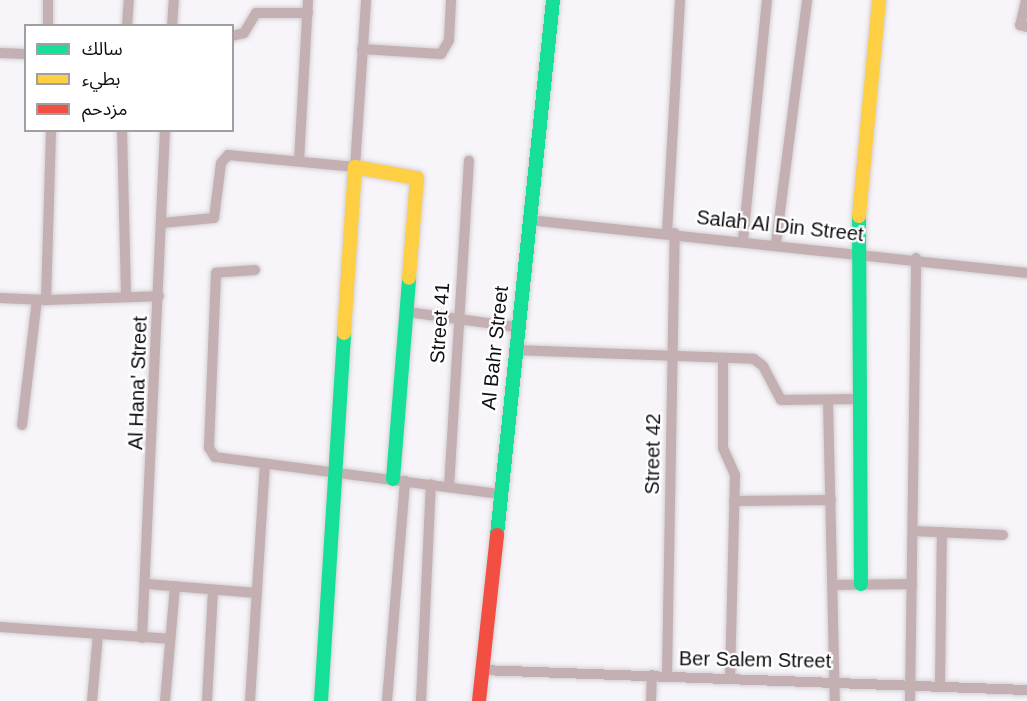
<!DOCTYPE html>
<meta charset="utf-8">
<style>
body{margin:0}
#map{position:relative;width:1027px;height:701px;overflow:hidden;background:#f8f5fa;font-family:Helvetica,"Noto Sans Arabic",sans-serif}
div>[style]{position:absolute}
.roads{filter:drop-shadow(0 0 2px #d3d1d4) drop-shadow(0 0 2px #d3d1d4)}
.street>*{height:10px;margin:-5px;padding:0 5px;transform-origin:5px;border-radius:5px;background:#c4b0b3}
.fast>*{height:14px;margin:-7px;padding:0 7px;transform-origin:7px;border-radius:7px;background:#16e098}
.slow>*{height:14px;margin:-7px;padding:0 7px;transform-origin:7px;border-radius:7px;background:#ffcf43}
.jam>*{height:14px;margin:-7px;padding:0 7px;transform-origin:7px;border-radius:7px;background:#f24e42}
span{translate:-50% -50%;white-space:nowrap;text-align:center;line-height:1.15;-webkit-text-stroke:4.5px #fff;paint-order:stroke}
.street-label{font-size:20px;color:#110e13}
.legend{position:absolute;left:24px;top:24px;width:210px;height:108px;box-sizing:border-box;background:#fff;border:2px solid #a09fa1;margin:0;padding:8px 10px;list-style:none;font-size:18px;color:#110e13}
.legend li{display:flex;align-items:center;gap:12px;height:30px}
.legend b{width:30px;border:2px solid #a09fa1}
</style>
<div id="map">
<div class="roads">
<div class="street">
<div style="left:48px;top:0;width:26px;rotate:90deg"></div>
<div style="left:1026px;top:0;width:26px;rotate:103deg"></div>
<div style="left:1020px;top:25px;width:7px;rotate:16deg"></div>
<div style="left:127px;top:26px;width:26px;rotate:-86deg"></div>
<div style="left:172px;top:26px;width:26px;rotate:-86deg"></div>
<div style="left:232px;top:36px;width:12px;rotate:-14deg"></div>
<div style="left:244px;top:33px;width:23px;rotate:-59deg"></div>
<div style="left:256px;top:13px;width:52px"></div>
<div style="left:362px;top:49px;width:79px;rotate:3.6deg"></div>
<div style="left:441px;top:54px;width:16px;rotate:-60deg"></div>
<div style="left:449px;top:40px;width:40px;rotate:-87.1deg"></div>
<div style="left:0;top:53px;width:26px;rotate:2deg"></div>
<div style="left:122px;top:130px;width:167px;rotate:88.6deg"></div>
<div style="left:299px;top:161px;width:161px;rotate:-86.8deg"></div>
<div style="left:529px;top:220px;width:501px;rotate:6.07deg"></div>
<div style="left:162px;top:223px;width:52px;rotate:-5.5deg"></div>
<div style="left:214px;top:218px;width:55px;rotate:-82.7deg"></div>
<div style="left:221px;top:163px;width:11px;rotate:-49deg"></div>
<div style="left:228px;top:155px;width:128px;rotate:5.4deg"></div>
<div style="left:355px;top:167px;width:167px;rotate:-86.2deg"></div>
<div style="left:667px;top:233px;width:233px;rotate:-86.8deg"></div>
<div style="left:743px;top:240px;width:241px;rotate:-84.3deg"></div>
<div style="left:776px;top:243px;width:245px;rotate:-82.7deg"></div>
<div style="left:255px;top:270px;width:39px;rotate:176deg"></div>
<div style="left:216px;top:273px;width:175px;rotate:92.3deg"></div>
<div style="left:209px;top:448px;width:11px;rotate:56deg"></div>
<div style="left:215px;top:457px;width:287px;rotate:7.4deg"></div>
<div style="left:0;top:298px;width:46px;rotate:2.5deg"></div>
<div style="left:46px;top:300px;width:170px;rotate:-88.3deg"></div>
<div style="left:46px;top:300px;width:113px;rotate:-2deg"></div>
<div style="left:407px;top:312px;width:111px;rotate:7.8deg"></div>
<div style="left:514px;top:350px;width:240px;rotate:2.1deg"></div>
<div style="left:754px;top:359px;width:11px;rotate:38deg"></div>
<div style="left:763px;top:366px;width:38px;rotate:62deg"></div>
<div style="left:781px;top:400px;width:76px;rotate:-0.8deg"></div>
<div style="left:723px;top:358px;width:90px;rotate:90deg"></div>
<div style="left:723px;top:448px;width:30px;rotate:66deg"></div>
<div style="left:735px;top:475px;width:202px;rotate:91.4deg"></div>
<div style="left:828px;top:400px;width:301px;rotate:88.7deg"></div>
<div style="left:22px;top:425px;width:126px;rotate:-83.2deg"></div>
<div style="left:449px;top:487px;width:327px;rotate:-86.5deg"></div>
<div style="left:734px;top:501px;width:97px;rotate:-0.6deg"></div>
<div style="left:913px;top:531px;width:90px;rotate:2.5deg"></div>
<div style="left:146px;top:584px;width:109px;rotate:4.7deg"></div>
<div style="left:834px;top:585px;width:78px;rotate:-0.7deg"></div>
<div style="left:0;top:627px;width:170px;rotate:4deg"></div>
<div style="left:142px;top:638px;width:509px;rotate:-87.41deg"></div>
<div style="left:481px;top:670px;width:546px;rotate:2.1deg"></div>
<div style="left:667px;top:675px;width:442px;rotate:-89deg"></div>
<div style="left:940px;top:685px;width:153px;rotate:-89.3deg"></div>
<div style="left:92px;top:701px;width:67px;rotate:-84.9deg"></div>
<div style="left:165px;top:701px;width:115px;rotate:-85deg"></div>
<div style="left:207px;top:701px;width:111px;rotate:-86.9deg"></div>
<div style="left:250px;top:701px;width:238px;rotate:-86.4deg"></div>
<div style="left:387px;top:701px;width:221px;rotate:-85.3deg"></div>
<div style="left:421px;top:701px;width:217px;rotate:-87.4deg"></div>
<div style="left:651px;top:701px;width:26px;rotate:-88deg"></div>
<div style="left:910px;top:701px;width:443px;rotate:-89.2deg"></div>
</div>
<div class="fast">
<div style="left:859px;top:216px;width:368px;rotate:89.7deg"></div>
<div style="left:393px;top:479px;width:202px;rotate:-85.4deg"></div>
<div style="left:497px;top:535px;width:538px;rotate:-84.02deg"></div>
<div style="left:321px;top:701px;width:369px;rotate:-86.4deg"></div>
</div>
<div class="slow">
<div style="left:859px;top:216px;width:217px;rotate:-84.7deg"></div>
<div style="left:344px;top:333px;width:166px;rotate:-86.2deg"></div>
<div style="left:355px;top:167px;width:63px;rotate:10.1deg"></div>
<div style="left:417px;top:178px;width:100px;rotate:94.6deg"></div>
</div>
<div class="jam">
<div style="left:479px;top:701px;width:167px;rotate:-83.8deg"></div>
</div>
</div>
<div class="street-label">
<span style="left:780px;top:226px;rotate:6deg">Salah Al Din Street</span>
<span style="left:440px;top:323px;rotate:-86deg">Street 41</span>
<span style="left:495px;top:348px;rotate:-84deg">Al Bahr Street</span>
<span style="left:138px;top:383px;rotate:-88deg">Al Hana' Street</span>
<span style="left:653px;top:454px;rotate:-89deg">Street 42</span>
<span style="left:755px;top:660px;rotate:1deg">Ber Salem Street</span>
</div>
<ul class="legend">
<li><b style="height:8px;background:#16e098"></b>سالك</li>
<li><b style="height:8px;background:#ffcf43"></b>بطيء</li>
<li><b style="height:8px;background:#f24e42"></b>مزدحم</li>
</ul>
</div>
